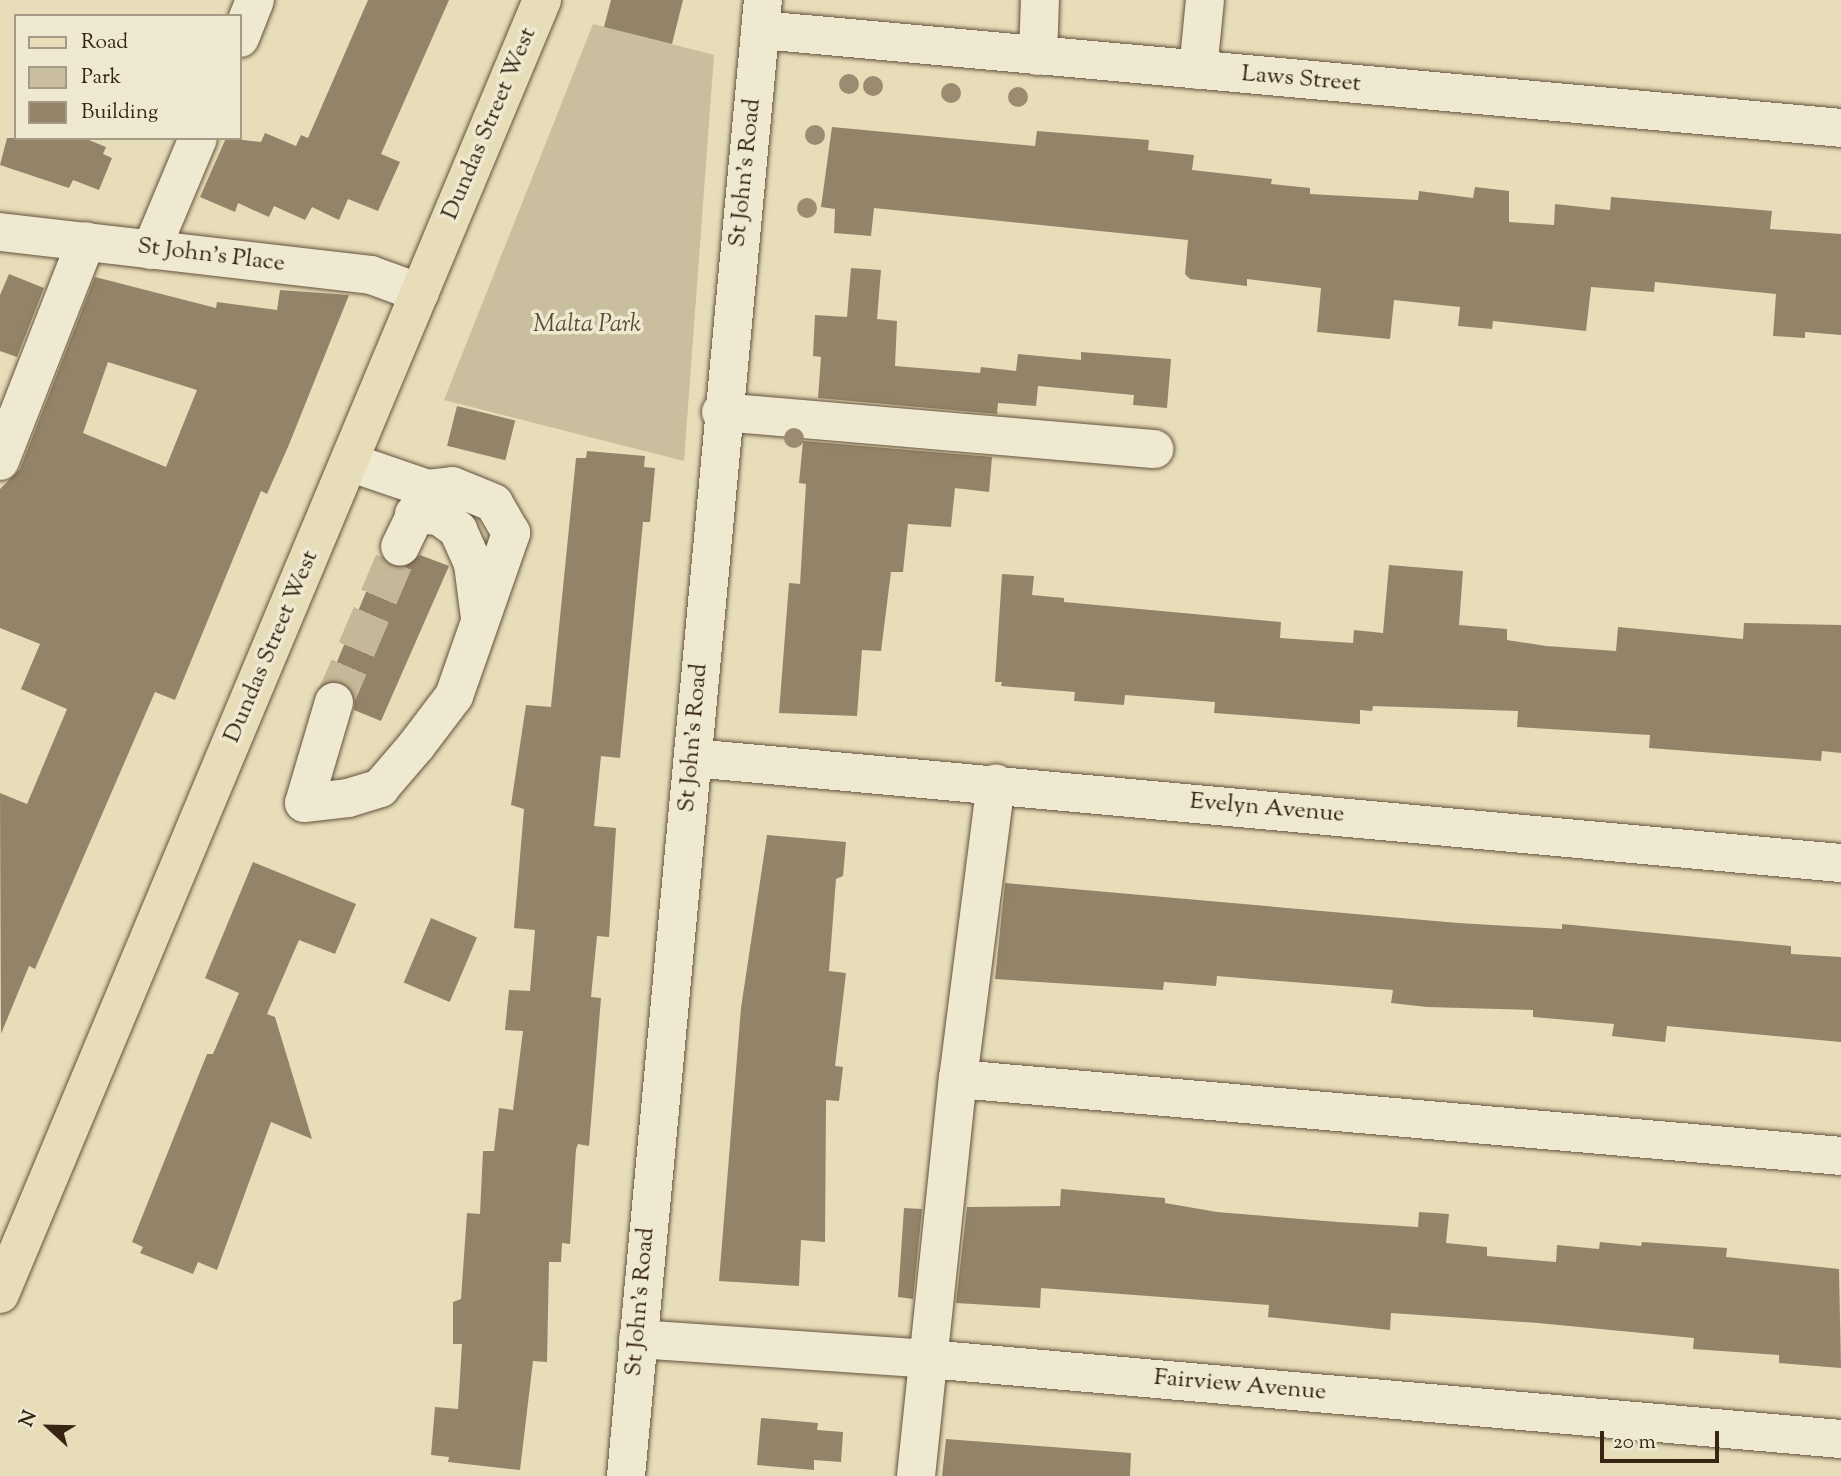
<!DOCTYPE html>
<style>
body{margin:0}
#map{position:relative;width:1841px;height:1476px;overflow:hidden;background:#e7ddb9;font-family:"Sorts Mill Goudy",serif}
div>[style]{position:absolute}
.green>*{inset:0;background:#c9be9d}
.building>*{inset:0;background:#938469;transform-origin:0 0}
.minor-tunnel>*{height:38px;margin-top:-19px;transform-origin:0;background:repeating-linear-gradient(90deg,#c4b898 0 38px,transparent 0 57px)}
.roads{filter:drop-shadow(0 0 2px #64523c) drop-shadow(0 0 2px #64523c)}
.minor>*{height:38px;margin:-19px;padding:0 19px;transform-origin:19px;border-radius:19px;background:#efe9d2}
.major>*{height:38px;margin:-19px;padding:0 19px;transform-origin:19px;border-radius:19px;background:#e7ddb9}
.trees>*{width:20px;height:20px;margin:-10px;border-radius:50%;background:#9b8c71}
span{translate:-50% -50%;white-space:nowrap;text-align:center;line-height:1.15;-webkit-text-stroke:7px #efe9d2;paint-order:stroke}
.street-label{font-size:24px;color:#382413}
.park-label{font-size:24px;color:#5c4a36;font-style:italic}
.legend{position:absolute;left:14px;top:14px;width:228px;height:126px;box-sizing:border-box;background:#efe9d2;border:2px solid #a69a86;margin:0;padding:9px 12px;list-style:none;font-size:21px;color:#382413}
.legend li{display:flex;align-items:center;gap:14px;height:35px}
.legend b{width:35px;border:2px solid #a69a86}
.north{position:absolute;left:14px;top:1392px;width:70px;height:70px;-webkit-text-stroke:5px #efe9d2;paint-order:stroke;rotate:292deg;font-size:19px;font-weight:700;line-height:28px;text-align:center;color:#382413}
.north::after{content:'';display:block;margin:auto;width:24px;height:32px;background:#382413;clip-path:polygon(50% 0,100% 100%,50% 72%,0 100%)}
.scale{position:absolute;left:1600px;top:1431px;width:119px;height:32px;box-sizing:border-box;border:4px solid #382413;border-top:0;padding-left:9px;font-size:21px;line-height:24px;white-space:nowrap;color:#382413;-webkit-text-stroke:5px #efe9d2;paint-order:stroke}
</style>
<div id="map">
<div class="green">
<div style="clip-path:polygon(593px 24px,714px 55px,684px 461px,444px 400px)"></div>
</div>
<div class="building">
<div style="clip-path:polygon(368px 0,449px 0,381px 154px,400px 162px,378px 211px,348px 199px,339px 220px,312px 207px,305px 220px,274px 206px,269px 217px,238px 203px,235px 212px,200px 197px,226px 138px,261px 142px,265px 133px,296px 146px,301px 135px,308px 138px)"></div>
<div style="clip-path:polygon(611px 0,683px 0,672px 44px,604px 27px)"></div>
<div style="clip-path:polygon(832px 127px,1035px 146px,1037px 131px,1149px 140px,1148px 150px,1194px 155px,1192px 170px,1272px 179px,1271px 184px,1310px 188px,1310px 194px,1418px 200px,1419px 191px,1473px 198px,1475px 187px,1509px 191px,1509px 222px,1554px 225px,1555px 204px,1610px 210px,1611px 197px,1772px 211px,1770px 229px,1841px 234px,1841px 335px,1805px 332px,1805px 338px,1773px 336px,1776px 294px,1655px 282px,1654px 292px,1591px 287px,1586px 331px,1493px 321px,1492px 329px,1458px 326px,1460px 307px,1394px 300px,1390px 339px,1317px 332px,1321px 288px,1247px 279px,1247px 286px,1190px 279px,1185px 274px,1188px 240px,874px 208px,871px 236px,834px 233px,835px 209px,821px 207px)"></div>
<div style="clip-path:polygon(7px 138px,84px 138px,106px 147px,103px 154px,112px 158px,99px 190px,73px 180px,69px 188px,0 165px)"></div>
<div style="clip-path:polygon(851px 268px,881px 270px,877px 319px,897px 321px,895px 366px,980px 373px,981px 367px,1016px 371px,1018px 354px,1081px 360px,1081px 352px,1171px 359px,1167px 408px,1133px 405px,1134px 395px,1038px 386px,1036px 406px,998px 403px,997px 414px,818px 398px,821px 357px,813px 356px,815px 315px,847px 317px)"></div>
<div style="clip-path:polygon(9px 274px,44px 288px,17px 357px,0 351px,0 295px)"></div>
<div style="clip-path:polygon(evenodd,95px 277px,216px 308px,217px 302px,277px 310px,280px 290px,349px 295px,288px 447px,267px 494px,261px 491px,175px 700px,155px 692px,35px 969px,29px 966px,1px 1034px,0 793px,27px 804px,67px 709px,21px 689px,40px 644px,0 628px,0 489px,20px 469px,95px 277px,108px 362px,197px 390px,166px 467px,83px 433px,108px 362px)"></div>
<div style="left:457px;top:406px;width:60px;height:41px;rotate:14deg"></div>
<div style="clip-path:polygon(803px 441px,992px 457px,989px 492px,955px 488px,951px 527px,908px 524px,903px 572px,891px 572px,881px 651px,862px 650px,857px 716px,779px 713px,789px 583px,800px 584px,806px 484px,799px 483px)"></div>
<div style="clip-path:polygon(587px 451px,645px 456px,644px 467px,655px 468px,650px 522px,643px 522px,620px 758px,601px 756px,594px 826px,616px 828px,609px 937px,597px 936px,591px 997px,601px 998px,589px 1146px,578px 1144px,576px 1149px,570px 1244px,562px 1243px,561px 1262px,549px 1262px,547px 1362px,533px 1361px,520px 1470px,448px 1462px,449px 1457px,431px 1455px,435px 1407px,458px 1409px,462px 1344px,453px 1344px,453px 1302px,461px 1299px,467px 1213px,480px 1214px,483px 1151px,494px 1151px,499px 1108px,513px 1110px,523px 1031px,505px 1030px,509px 990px,530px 991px,535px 930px,514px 928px,524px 809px,511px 805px,526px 705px,551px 707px,576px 458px,586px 458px)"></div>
<div style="clip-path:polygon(420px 555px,449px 566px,381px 721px,354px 710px,355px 698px,349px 687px,329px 681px,381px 556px,390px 566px,401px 569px)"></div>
<div style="clip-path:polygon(1389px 565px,1463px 571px,1459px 625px,1507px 629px,1507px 640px,1546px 646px,1616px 651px,1618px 627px,1743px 639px,1744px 623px,1841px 625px,1841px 753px,1822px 751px,1821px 761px,1649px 748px,1650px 735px,1517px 727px,1518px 711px,1373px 706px,1372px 711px,1360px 710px,1360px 724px,1214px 713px,1215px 702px,1125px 695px,1124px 705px,1074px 701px,1075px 692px,1001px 686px,1002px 682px,995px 682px,1002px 574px,1034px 576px,1032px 595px,1064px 598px,1064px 602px,1281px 622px,1280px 638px,1353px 643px,1354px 630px,1383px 633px)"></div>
<div style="clip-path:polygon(767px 835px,846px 842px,843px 876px,836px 879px,829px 971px,846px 973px,835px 1066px,843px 1067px,839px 1101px,826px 1100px,825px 1242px,801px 1240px,799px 1286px,719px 1281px,741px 1008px)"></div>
<div style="clip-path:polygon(253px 862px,356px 904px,335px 954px,299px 940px,267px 1014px,275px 1017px,312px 1139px,271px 1122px,217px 1270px,198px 1262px,193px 1274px,140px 1253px,143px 1247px,132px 1242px,207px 1054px,213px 1054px,239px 993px,205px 978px)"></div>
<div style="clip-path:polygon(1005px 883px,1458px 923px,1562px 929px,1562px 924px,1791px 946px,1791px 954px,1841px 957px,1841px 1042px,1667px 1026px,1665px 1042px,1612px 1036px,1614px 1024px,1533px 1017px,1533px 1010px,1427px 1007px,1391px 1003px,1393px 990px,1217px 976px,1216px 986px,1164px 982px,1163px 990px,995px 979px)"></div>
<div style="left:431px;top:918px;width:50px;height:70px;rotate:23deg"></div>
<div style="clip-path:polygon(1061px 1189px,1165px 1198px,1165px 1203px,1217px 1212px,1338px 1222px,1418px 1227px,1419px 1212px,1449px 1214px,1446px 1243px,1487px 1247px,1487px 1256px,1556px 1262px,1557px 1245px,1599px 1249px,1600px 1242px,1641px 1246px,1642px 1242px,1727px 1248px,1726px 1257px,1839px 1269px,1841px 1368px,1779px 1363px,1779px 1355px,1693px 1349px,1694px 1338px,1538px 1323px,1391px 1313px,1390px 1330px,1268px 1317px,1269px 1305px,1041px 1288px,1040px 1308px,956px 1303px,967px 1207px,1060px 1206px)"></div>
<div style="clip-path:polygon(904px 1208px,922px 1209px,913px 1299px,898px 1297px)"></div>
<div style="clip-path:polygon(761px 1418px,818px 1423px,817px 1430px,843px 1432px,841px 1462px,814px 1460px,814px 1470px,757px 1465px)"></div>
<div style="clip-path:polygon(946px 1439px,1131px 1453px,1130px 1476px,942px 1476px)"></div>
</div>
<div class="minor-tunnel">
<div style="left:334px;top:702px;width:168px;rotate:-66.9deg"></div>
</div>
<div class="roads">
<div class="minor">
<div style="left:761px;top:30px;width:1084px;rotate:5.18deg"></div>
<div style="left:240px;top:38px;width:41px;rotate:-68.5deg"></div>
<div style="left:1038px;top:56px;width:56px;rotate:-88deg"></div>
<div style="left:1198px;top:70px;width:70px;rotate:-84.3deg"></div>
<div style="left:0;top:232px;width:373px;rotate:6.6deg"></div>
<div style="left:371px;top:275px;width:52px;rotate:20.2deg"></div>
<div style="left:151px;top:250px;width:121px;rotate:-67.2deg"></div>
<div style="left:721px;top:412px;width:435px;rotate:4.9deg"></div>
<div style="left:0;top:461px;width:236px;rotate:-68.6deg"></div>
<div style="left:349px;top:462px;width:83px;rotate:18.9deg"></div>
<div style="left:414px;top:514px;width:25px;rotate:5deg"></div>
<div style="left:439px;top:516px;width:24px;rotate:36deg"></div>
<div style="left:458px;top:530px;width:37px;rotate:66deg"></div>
<div style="left:473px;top:564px;width:54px;rotate:82.6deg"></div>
<div style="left:334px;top:702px;width:105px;rotate:106.5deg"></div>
<div style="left:304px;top:803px;width:44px;rotate:-6.5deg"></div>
<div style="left:348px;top:798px;width:34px;rotate:-17deg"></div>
<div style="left:380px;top:788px;width:55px;rotate:-49.4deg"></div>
<div style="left:416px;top:746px;width:63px;rotate:-52.8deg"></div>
<div style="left:454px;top:696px;width:173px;rotate:-70.7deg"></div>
<div style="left:511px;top:533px;width:34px;rotate:-120deg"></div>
<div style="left:494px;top:503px;width:45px;rotate:-158deg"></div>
<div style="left:452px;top:486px;width:24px;rotate:173deg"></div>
<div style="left:428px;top:489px;width:64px;rotate:115.8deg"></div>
<div style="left:693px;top:758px;width:1153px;rotate:5.23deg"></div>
<div style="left:958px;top:1079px;width:298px;rotate:-82.7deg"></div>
<div style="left:638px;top:1339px;width:291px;rotate:3.9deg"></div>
<div style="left:928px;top:1359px;width:916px;rotate:5.01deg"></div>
<div style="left:626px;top:1476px;width:1482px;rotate:-84.7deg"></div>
<div style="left:916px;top:1476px;width:399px;rotate:-84deg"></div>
<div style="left:958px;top:1079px;width:886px;rotate:4.98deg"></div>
</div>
<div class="major">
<div style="left:0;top:1294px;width:1403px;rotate:-67.27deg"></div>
</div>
</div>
<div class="trees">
<div style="left:849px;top:84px"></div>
<div style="left:873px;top:86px"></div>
<div style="left:951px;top:93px"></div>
<div style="left:1018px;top:97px"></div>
<div style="left:815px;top:135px"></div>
<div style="left:807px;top:208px"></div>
<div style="left:794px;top:438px"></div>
</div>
<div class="street-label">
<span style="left:1301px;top:80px;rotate:5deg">Laws Street</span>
<span style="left:490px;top:124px;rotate:-67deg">Dundas Street West</span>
<span style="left:746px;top:173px;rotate:-84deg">St John's Road</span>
<span style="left:211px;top:256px;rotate:7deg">St John's Place</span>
<span style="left:272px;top:647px;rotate:-67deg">Dundas Street West</span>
<span style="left:694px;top:738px;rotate:-85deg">St John's Road</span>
<span style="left:1267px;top:809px;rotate:5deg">Evelyn Avenue</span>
<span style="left:641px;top:1302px;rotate:-85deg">St John's Road</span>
<span style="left:1240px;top:1386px;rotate:5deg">Fairview Avenue</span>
</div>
<div class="park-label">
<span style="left:587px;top:326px">Malta Park</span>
</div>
<ul class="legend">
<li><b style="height:9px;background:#e7ddb9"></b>Road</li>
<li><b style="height:19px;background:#c9be9d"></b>Park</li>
<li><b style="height:19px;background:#938469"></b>Building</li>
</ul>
<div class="north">N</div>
<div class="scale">20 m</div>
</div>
